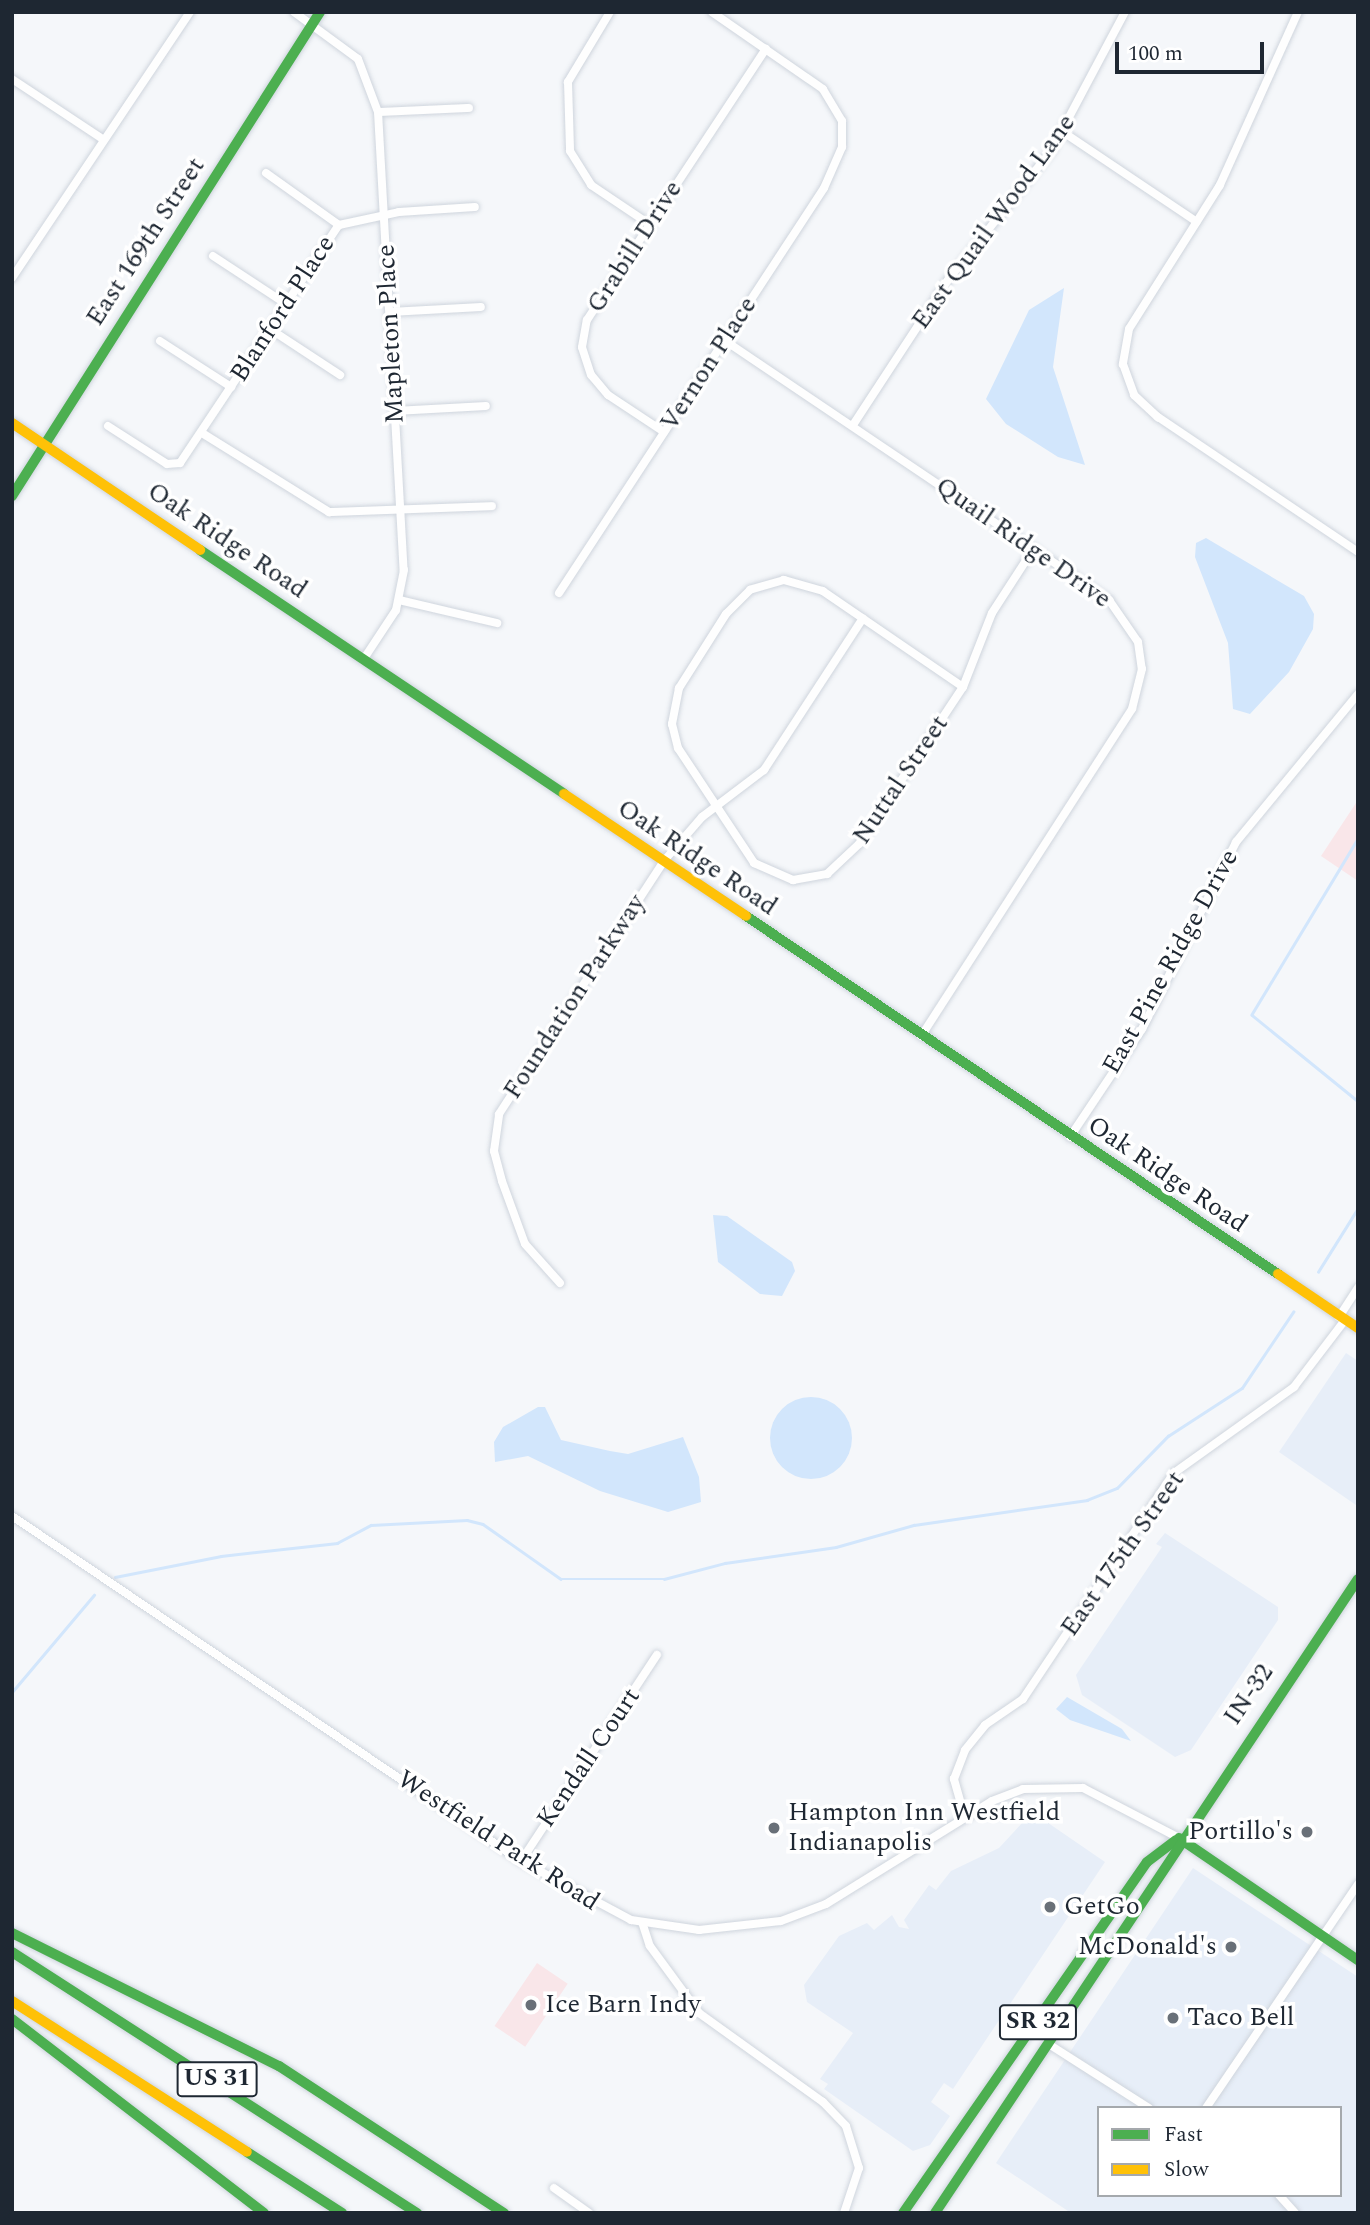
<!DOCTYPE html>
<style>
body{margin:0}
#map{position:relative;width:1370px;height:2225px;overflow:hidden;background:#f5f7fa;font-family:Spectral,serif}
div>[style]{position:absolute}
.built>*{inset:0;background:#e7eef8}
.green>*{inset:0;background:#f9e6e9;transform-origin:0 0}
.water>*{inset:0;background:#d2e6fc}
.round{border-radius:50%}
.stream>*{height:2.5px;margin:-1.25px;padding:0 1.25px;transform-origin:1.25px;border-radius:1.25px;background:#d2e6fc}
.roads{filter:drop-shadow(0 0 2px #cfd5dd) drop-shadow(0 0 2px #cfd5dd)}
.street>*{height:8px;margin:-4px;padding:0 4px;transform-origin:4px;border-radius:4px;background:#fefefe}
.fast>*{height:10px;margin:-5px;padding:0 5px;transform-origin:5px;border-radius:5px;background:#4caf50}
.slow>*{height:10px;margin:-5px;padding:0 5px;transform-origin:5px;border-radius:5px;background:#ffc107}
.dots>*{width:19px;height:19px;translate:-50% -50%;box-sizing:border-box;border:4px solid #fff;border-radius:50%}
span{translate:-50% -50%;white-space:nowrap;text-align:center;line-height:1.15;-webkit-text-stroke:7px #fff;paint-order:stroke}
.shield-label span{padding:2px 5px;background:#fff;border:2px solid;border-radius:5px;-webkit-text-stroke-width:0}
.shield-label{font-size:24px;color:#1e2732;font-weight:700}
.street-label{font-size:26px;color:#1e2732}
.poi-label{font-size:26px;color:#1e2732}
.left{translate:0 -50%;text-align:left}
.right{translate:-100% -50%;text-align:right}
.frame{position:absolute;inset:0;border:14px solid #1e2732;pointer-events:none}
.legend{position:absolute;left:1097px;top:2106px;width:245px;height:91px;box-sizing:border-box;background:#fff;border:2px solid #a5a9ad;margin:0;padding:9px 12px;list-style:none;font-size:21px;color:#1e2732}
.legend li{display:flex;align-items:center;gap:14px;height:35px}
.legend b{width:35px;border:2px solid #a5a9ad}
.scale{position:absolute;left:1115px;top:42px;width:149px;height:32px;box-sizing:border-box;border:4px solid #1e2732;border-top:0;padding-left:9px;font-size:21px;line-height:24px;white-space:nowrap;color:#1e2732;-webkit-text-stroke:5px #fff;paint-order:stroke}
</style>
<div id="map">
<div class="built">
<div style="clip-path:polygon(1346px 1353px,1358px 1361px,1356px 1505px,1279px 1452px)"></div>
<div style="clip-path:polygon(1165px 1533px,1278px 1607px,1278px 1620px,1191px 1750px,1175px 1757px,1082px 1695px,1076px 1675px,1162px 1547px,1156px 1544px)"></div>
<div style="clip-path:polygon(1040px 1806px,1038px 1816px,1105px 1862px,953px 2089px,944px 2083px,931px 2102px,950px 2116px,930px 2145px,913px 2151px,824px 2089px,828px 2084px,820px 2079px,853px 2033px,807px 2002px,804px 1985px,839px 1936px,867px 1923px,874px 1930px,892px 1915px,899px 1927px,909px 1929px,904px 1920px,929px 1885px,936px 1890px,951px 1871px,999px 1848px,1023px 1822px,1016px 1811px)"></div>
<div style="clip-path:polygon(evenodd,1193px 1868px,1358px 1977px,1358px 2213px,1071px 2213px,996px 2163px,1193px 1868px,1099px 2108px,1340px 2108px,1340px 2195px,1099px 2195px,1099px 2108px)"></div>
</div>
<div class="green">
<div style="clip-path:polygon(1358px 800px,1358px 881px,1321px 856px)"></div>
<div style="left:537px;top:1963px;width:37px;height:76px;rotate:34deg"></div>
</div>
<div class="water">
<div style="clip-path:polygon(1064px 288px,1053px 367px,1085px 465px,1058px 457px,1006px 424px,986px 399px,1029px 310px)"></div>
<div style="clip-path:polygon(1206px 538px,1304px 596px,1314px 614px,1313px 629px,1289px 672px,1250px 714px,1233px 709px,1228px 643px,1195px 557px,1196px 543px)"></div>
<div style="clip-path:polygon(713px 1215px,727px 1216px,792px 1262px,795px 1271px,782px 1296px,760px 1294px,718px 1262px)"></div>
<div class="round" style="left:770px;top:1397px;width:82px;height:82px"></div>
<div style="clip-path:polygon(538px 1407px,545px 1407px,561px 1440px,610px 1451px,628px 1454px,683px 1437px,699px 1477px,701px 1502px,668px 1512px,600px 1491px,528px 1456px,495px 1462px,494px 1442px,503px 1427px)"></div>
<div style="clip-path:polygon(1067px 1697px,1122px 1729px,1131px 1741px,1070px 1720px,1056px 1709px)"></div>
</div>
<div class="stream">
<div style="left:1358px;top:839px;width:205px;rotate:121.1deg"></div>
<div style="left:1252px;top:1015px;width:136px;rotate:39.1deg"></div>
<div style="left:1318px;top:1272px;width:75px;rotate:-58deg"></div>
<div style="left:115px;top:1577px;width:108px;rotate:-11.2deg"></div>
<div style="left:221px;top:1556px;width:117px;rotate:-6.4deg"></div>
<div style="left:337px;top:1543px;width:38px;rotate:-28deg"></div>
<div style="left:371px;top:1525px;width:96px;rotate:-3deg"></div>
<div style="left:467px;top:1520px;width:16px;rotate:14deg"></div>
<div style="left:483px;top:1524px;width:95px;rotate:35.2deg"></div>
<div style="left:561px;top:1579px;width:103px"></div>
<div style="left:664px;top:1579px;width:63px;rotate:-14.7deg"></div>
<div style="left:725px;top:1563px;width:112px;rotate:-8.2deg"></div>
<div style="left:836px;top:1547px;width:81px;rotate:-15.8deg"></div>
<div style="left:914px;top:1525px;width:175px;rotate:-8.2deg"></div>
<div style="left:1087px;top:1500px;width:32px;rotate:-22deg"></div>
<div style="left:1117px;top:1488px;width:73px;rotate:-45.6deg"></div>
<div style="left:1168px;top:1436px;width:88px;rotate:-33deg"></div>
<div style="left:1242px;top:1388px;width:92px;rotate:-56.1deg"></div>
<div style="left:12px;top:1692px;width:127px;rotate:-49.8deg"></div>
</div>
<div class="roads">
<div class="street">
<div style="left:294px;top:12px;width:79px;rotate:36.3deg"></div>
<div style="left:358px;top:59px;width:57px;rotate:69.3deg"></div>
<div style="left:378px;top:112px;width:459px;rotate:86.8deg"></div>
<div style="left:404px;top:570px;width:41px;rotate:101.3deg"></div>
<div style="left:396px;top:610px;width:60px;rotate:123.4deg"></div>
<div style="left:610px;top:12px;width:82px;rotate:121deg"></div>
<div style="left:568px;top:82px;width:69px;rotate:88.3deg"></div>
<div style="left:570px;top:151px;width:40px;rotate:58deg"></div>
<div style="left:591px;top:185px;width:70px;rotate:33.9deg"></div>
<div style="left:1298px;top:12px;width:190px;rotate:114.3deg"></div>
<div style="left:1220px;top:185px;width:170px;rotate:122.3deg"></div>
<div style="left:1129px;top:329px;width:36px;rotate:100deg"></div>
<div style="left:1123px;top:364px;width:33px;rotate:70deg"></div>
<div style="left:1134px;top:395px;width:33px;rotate:43deg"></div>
<div style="left:1158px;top:417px;width:241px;rotate:34deg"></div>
<div style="left:12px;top:79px;width:110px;rotate:33.5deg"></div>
<div style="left:378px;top:112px;width:91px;rotate:-2.5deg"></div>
<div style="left:1063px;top:132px;width:161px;rotate:33.9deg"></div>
<div style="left:266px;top:173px;width:90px;rotate:35.5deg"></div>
<div style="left:213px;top:256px;width:87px;rotate:33.3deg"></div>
<div style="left:12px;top:278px;width:320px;rotate:-56.2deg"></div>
<div style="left:390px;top:312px;width:91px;rotate:-3.1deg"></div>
<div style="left:270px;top:329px;width:84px;rotate:33.3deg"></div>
<div style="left:724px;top:340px;width:465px;rotate:34deg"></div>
<div style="left:1109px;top:600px;width:51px;rotate:55.4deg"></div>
<div style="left:1138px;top:642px;width:27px;rotate:82deg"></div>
<div style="left:1142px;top:669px;width:41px;rotate:104deg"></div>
<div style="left:1132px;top:709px;width:389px;rotate:122.8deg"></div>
<div style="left:160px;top:341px;width:85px;rotate:32.9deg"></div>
<div style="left:395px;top:411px;width:91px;rotate:-3.1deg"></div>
<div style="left:853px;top:425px;width:173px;rotate:-56.8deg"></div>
<div style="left:948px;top:280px;width:165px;rotate:-51.4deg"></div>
<div style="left:1051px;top:151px;width:157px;rotate:-62deg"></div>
<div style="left:108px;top:426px;width:70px;rotate:32.8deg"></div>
<div style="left:167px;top:464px;width:13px;rotate:-4deg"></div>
<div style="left:180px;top:463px;width:286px;rotate:-56.3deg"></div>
<div style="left:339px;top:225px;width:61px;rotate:-12.2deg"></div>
<div style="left:399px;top:212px;width:76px;rotate:-3.8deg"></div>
<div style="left:664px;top:432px;width:67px;rotate:-146.5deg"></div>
<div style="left:608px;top:395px;width:26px;rotate:-130deg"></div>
<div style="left:591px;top:375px;width:29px;rotate:-108deg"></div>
<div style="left:582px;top:347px;width:27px;rotate:-80deg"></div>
<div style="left:587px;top:320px;width:325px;rotate:-56.6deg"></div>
<div style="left:202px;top:433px;width:150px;rotate:31.9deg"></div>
<div style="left:329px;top:512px;width:163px;rotate:-2.1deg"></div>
<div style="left:559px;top:593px;width:484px;rotate:-56.8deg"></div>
<div style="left:824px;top:188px;width:45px;rotate:-66.3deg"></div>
<div style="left:842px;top:147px;width:26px;rotate:-90deg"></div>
<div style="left:842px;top:121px;width:37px;rotate:-121deg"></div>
<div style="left:823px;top:89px;width:135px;rotate:-145.3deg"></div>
<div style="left:399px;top:600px;width:101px;rotate:13.2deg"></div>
<div style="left:963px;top:687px;width:170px;rotate:-145.6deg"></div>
<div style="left:823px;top:591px;width:41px;rotate:-164.2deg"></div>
<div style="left:784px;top:580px;width:35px;rotate:164deg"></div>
<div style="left:750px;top:590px;width:34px;rotate:135deg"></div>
<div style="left:726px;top:614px;width:88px;rotate:122.4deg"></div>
<div style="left:679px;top:688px;width:37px;rotate:101deg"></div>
<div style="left:672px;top:724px;width:25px;rotate:76deg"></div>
<div style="left:678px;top:748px;width:138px;rotate:56.5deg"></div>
<div style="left:754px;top:863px;width:43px;rotate:23.6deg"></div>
<div style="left:793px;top:880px;width:35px;rotate:-10deg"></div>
<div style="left:827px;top:874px;width:44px;rotate:-43.2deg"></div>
<div style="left:859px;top:844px;width:188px;rotate:-56.5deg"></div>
<div style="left:963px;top:687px;width:79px;rotate:-68.6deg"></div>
<div style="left:992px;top:613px;width:77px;rotate:-57.1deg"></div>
<div style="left:1070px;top:1137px;width:130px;rotate:-56.3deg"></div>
<div style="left:1142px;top:1029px;width:209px;rotate:-63.3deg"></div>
<div style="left:1236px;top:842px;width:192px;rotate:-50.5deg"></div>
<div style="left:560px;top:1283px;width:52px;rotate:-131.9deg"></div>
<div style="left:525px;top:1244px;width:67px;rotate:-110.1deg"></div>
<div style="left:502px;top:1181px;width:31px;rotate:-105deg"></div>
<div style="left:494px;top:1151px;width:37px;rotate:-82deg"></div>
<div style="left:499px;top:1114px;width:301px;rotate:-56.9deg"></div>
<div style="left:663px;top:862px;width:60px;rotate:-49.1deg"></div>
<div style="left:702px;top:817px;width:78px;rotate:-37.2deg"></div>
<div style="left:764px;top:770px;width:181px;rotate:-56.9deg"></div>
<div style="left:1339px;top:1317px;width:35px;rotate:-57deg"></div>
<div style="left:12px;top:1516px;width:615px;rotate:34.13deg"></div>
<div style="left:521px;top:1861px;width:125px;rotate:28.2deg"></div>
<div style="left:631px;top:1920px;width:69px;rotate:8.4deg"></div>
<div style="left:699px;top:1930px;width:82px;rotate:-6.3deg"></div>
<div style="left:781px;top:1921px;width:48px;rotate:-20.7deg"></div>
<div style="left:826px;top:1904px;width:195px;rotate:-31.8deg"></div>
<div style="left:992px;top:1801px;width:33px;rotate:-21deg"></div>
<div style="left:1023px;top:1789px;width:60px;rotate:-1deg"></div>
<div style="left:1083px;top:1788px;width:108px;rotate:27.5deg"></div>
<div style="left:965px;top:1818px;width:41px;rotate:-105.8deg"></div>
<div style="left:954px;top:1779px;width:31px;rotate:-69deg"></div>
<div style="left:965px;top:1750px;width:32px;rotate:-51deg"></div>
<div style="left:985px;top:1725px;width:46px;rotate:-34.4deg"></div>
<div style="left:1023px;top:1699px;width:272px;rotate:-56.3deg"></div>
<div style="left:1174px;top:1473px;width:148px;rotate:-35.6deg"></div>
<div style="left:1294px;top:1387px;width:84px;rotate:-52.7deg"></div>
<div style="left:521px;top:1861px;width:247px;rotate:-56.6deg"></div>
<div style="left:642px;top:1922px;width:25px;rotate:72deg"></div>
<div style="left:650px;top:1946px;width:83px;rotate:53.8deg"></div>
<div style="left:699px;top:2013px;width:153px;rotate:35.7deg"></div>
<div style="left:823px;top:2102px;width:33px;rotate:46deg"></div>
<div style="left:846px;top:2126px;width:44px;rotate:72.8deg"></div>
<div style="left:859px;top:2168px;width:47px;rotate:108.4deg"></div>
<div style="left:1047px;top:2043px;width:121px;rotate:32.5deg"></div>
<div style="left:1206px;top:2108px;width:271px;rotate:-55.8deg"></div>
<div style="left:554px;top:2188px;width:43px;rotate:35.5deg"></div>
<div style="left:1279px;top:2195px;width:24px;rotate:48deg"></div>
</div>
<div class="fast">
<div style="left:12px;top:496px;width:574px;rotate:-57.53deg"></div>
<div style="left:200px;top:550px;width:438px;rotate:33.8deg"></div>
<div style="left:746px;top:916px;width:641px;rotate:33.94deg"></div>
<div style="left:1179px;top:1838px;width:217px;rotate:34.3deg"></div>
<div style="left:12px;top:1933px;width:298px;rotate:26.5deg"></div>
<div style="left:279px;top:2066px;width:269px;rotate:33.2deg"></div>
<div style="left:12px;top:1952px;width:482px;rotate:32.8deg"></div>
<div style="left:12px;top:2019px;width:318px;rotate:37.6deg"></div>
<div style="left:247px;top:2152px;width:113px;rotate:32.7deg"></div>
<div style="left:903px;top:2213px;width:427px;rotate:-55.2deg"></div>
<div style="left:1147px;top:1862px;width:36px;rotate:-37deg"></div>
<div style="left:935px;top:2213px;width:762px;rotate:-56.29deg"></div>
</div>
<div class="slow">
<div style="left:12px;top:423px;width:227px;rotate:34deg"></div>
<div style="left:564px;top:794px;width:219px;rotate:33.8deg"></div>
<div style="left:1278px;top:1274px;width:97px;rotate:34deg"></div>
<div style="left:12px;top:2001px;width:279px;rotate:32.7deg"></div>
</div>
</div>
<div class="dots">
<div style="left:774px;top:1828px;background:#697078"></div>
<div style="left:1307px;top:1832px;background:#697078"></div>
<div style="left:1050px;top:1907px;background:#697078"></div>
<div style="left:1231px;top:1947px;background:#697078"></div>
<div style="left:531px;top:2005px;background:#697078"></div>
<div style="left:1173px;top:2018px;background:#697078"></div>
</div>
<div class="shield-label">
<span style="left:1038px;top:2022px">SR 32</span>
<span style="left:217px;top:2079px">US 31</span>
</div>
<div class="street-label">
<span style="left:994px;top:222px;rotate:-54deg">East Quail Wood Lane</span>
<span style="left:146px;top:242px;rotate:-57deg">East 169th Street</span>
<span style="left:635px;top:247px;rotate:-57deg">Grabill Drive</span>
<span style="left:283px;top:309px;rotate:-57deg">Blanford Place</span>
<span style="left:391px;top:334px;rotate:-93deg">Mapleton Place</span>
<span style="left:709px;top:364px;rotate:-57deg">Vernon Place</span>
<span style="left:227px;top:541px;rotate:34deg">Oak Ridge Road</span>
<span style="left:1023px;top:543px;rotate:35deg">Quail Ridge Drive</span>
<span style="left:901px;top:780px;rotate:-56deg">Nuttal Street</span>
<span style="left:697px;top:858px;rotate:34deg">Oak Ridge Road</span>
<span style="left:1171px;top:962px;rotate:-61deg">East Pine Ridge Drive</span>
<span style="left:575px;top:997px;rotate:-57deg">Foundation Parkway</span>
<span style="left:1167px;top:1175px;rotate:34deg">Oak Ridge Road</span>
<span style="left:1123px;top:1554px;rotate:-55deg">East 175th Street</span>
<span style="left:1249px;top:1695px;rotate:-56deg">IN-32</span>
<span style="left:589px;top:1758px;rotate:-56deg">Kendall Court</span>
<span style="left:498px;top:1841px;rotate:33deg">Westfield Park Road</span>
</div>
<div class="poi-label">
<span class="left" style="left:788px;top:1828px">Hampton Inn Westfield<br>Indianapolis</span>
<span class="right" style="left:1293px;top:1832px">Portillo's</span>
<span class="left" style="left:1064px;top:1907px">GetGo</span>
<span class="right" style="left:1217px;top:1947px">McDonald's</span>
<span class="left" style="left:545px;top:2005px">Ice Barn Indy</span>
<span class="left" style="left:1187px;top:2018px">Taco Bell</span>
</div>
<div class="frame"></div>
<ul class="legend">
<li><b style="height:9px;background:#4caf50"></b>Fast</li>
<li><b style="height:9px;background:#ffc107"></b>Slow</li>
</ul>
<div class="scale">100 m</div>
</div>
